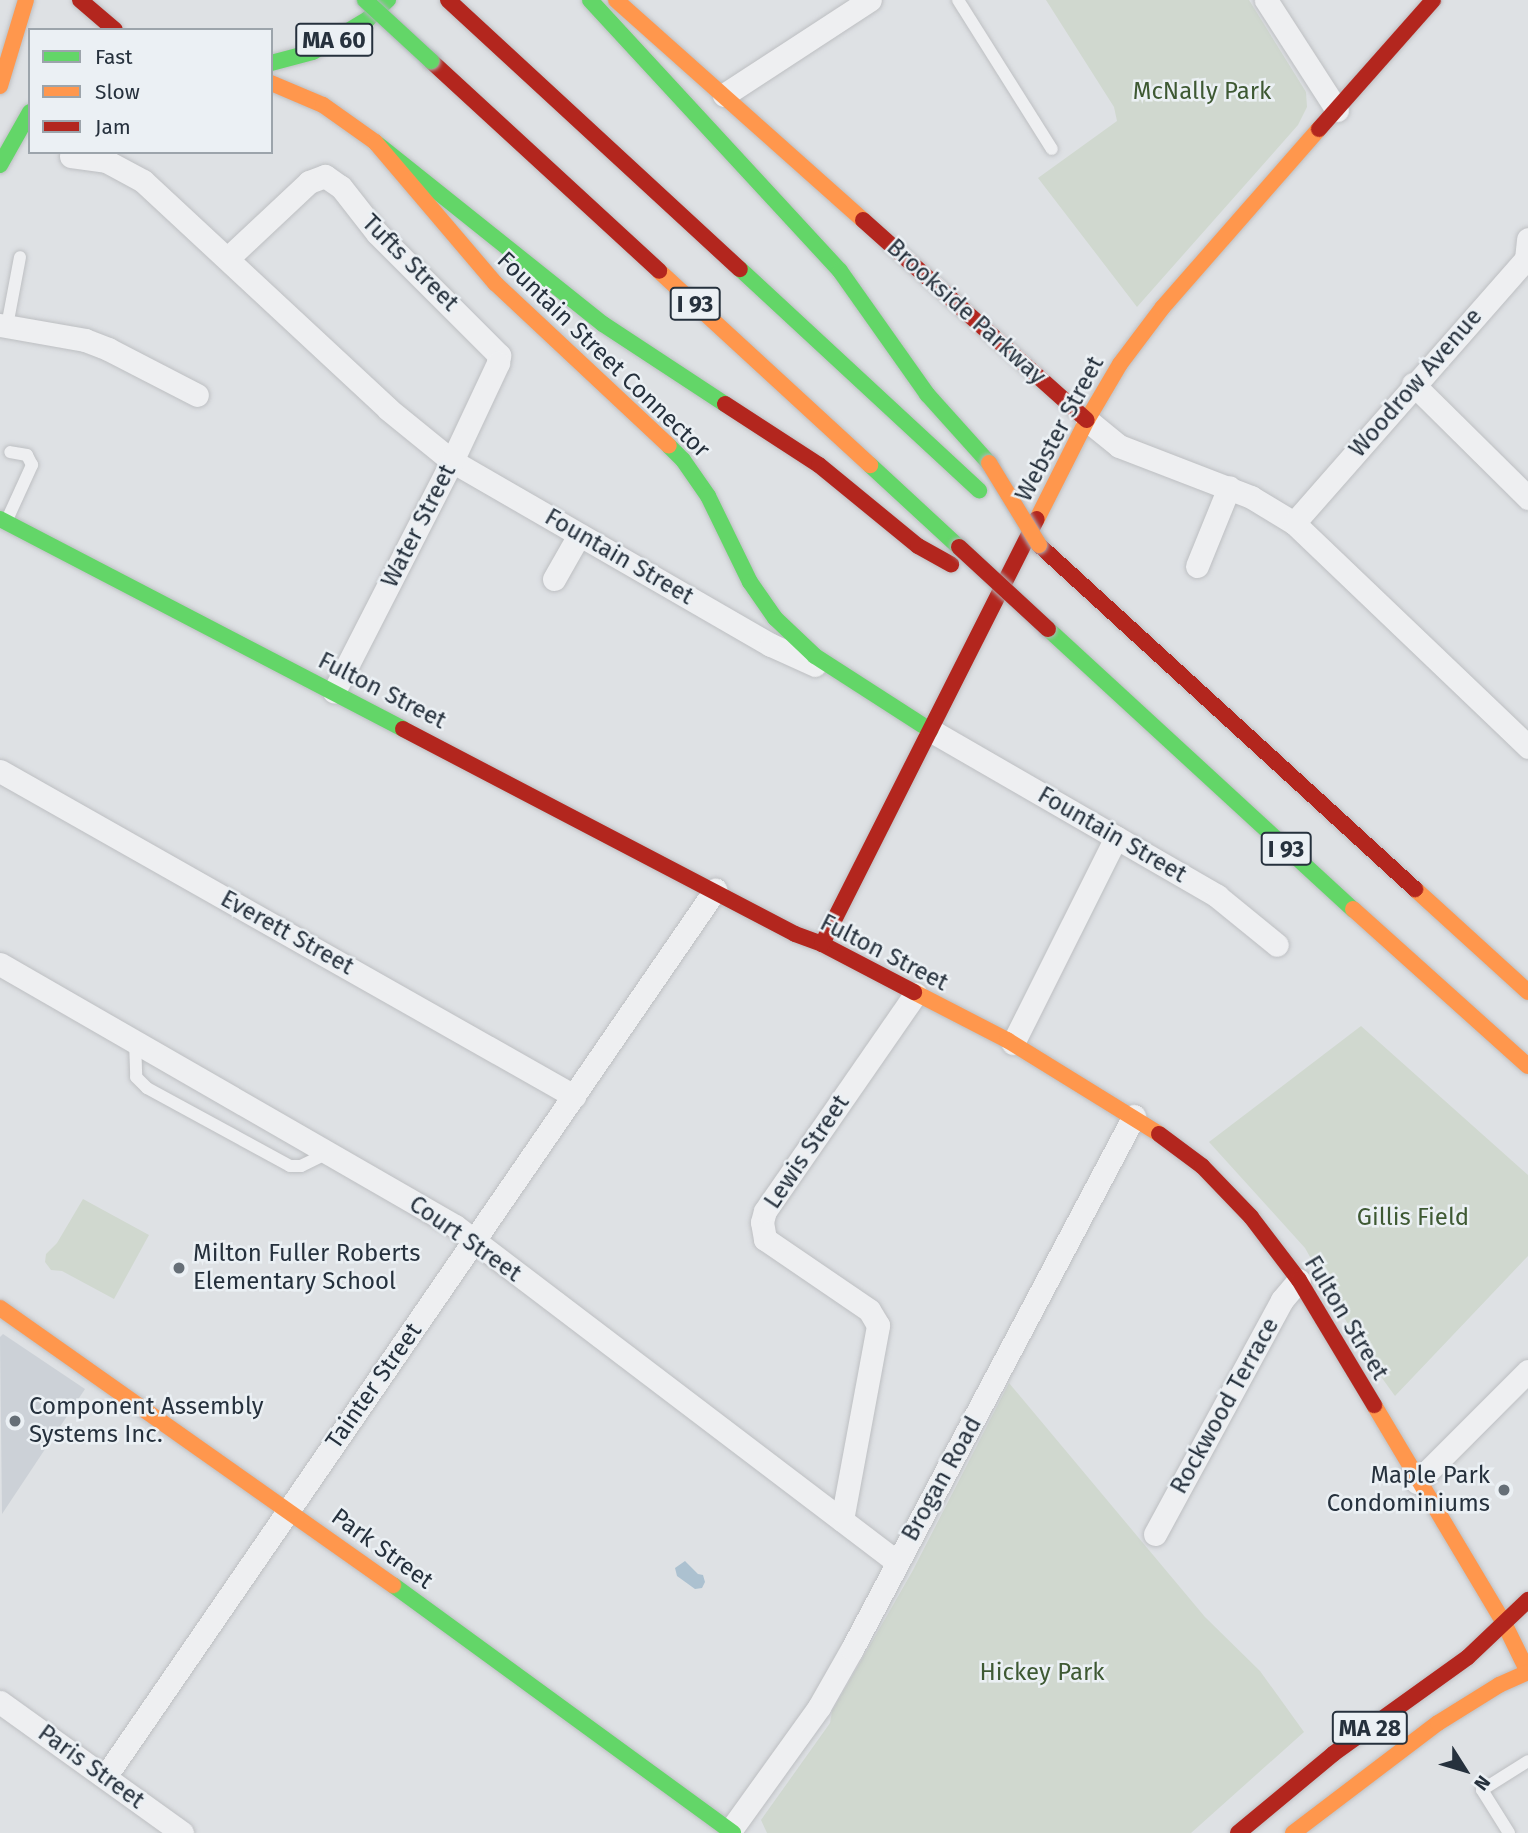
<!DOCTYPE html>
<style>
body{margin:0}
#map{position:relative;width:1528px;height:1833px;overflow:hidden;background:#dee1e4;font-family:"Fira Sans",sans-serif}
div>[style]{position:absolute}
.built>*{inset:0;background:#ccd1d7}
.green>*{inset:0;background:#d0d8cf}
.water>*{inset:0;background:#acc1d0}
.roads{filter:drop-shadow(0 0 2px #bdbfc2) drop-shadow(0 0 2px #bdbfc2)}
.lane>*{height:12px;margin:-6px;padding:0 6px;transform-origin:6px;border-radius:6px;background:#eeeff1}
.street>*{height:23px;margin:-11.5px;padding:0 11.5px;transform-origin:11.5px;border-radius:11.5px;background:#eeeff1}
.fast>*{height:16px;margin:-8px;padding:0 8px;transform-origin:8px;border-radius:8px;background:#63d668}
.slow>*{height:16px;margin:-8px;padding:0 8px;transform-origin:8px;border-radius:8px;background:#ff974d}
.jam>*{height:16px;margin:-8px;padding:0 8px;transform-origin:8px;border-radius:8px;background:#b3261e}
.bridges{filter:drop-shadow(0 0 2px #b0b4b9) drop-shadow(0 0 2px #b0b4b9)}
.fast-bridge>*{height:16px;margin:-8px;padding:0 8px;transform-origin:8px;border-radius:8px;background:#63d668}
.slow-bridge>*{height:16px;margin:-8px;padding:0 8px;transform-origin:8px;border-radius:8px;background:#ff974d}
.jam-bridge>*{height:16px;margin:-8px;padding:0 8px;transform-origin:8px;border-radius:8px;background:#b3261e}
.dots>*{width:19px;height:19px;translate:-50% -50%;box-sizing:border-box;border:4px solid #ebf0f4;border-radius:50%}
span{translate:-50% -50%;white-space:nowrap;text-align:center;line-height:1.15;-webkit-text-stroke:5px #ebf0f4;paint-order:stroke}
.shield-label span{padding:2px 5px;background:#ebf0f4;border:2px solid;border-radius:5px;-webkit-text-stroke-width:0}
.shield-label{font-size:23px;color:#26313d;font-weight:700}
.park-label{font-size:24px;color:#3e5933}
.street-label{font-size:24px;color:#26313d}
.poi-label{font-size:24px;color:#26313d}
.left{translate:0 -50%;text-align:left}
.right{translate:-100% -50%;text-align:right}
.legend{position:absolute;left:28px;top:28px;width:245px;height:126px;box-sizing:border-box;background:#ebf0f4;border:2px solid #9ca4ab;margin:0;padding:9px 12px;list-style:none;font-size:21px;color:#26313d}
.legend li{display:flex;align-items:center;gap:14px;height:35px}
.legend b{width:35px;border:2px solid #9ca4ab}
.north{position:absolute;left:1430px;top:1735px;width:70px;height:70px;-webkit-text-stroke:5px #ebf0f4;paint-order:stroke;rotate:127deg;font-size:19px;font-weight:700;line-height:28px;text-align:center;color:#26313d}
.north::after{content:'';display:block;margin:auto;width:24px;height:32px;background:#26313d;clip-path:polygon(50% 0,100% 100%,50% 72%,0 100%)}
</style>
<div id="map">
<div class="built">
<div style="clip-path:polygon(3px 1334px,85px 1389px,2px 1514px,0 1337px)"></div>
</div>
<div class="green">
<div style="clip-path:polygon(1046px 0,1249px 0,1306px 92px,1307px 107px,1298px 125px,1137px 307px,1038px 178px,1117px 121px,1114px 107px)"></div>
<div style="clip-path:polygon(1361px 1026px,1528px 1175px,1528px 1256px,1395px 1396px,1366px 1356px,1305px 1248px,1209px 1142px)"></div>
<div style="clip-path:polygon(83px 1199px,149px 1235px,114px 1299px,62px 1271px,51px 1270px,45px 1262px,46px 1254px,57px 1243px)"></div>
<div style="clip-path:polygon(1009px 1383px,1205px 1617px,1260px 1671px,1304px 1732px,1191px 1833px,767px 1833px,761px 1820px,830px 1723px,832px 1711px,912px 1572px)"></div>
</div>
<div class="water">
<div style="clip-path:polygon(685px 1561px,698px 1574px,703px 1575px,705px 1582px,702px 1588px,695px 1589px,677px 1576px,675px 1568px)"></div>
</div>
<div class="roads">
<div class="lane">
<div style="left:958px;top:0;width:176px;rotate:57.8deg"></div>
<div style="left:7px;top:326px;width:70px;rotate:-79.3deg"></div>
<div style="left:6px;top:522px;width:63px;rotate:-65.5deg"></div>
<div style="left:32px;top:465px;width:11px;rotate:-117deg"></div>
<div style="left:27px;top:455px;width:17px;rotate:-170deg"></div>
<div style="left:135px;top:1041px;width:36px;rotate:88deg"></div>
<div style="left:136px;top:1077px;width:16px;rotate:45deg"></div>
<div style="left:147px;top:1088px;width:163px;rotate:28.6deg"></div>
<div style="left:290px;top:1166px;width:11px"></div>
<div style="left:301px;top:1166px;width:30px;rotate:-26deg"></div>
<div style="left:1509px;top:1833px;width:51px;rotate:-122.1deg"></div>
<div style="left:1482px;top:1790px;width:54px;rotate:-32.2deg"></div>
</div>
<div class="street">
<div style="left:1266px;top:0;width:131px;rotate:57.2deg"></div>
<div style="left:724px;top:95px;width:174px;rotate:-33.1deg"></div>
<div style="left:71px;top:156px;width:35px;rotate:8deg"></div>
<div style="left:106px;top:161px;width:42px;rotate:28.4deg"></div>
<div style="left:143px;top:181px;width:335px;rotate:42.9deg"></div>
<div style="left:388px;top:409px;width:82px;rotate:39.1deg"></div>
<div style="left:452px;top:461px;width:368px;rotate:30deg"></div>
<div style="left:771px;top:645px;width:48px;rotate:24.4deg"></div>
<div style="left:228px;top:258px;width:111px;rotate:-43.2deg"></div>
<div style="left:309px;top:182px;width:17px;rotate:-21deg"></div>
<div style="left:325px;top:176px;width:19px;rotate:35deg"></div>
<div style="left:341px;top:187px;width:58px;rotate:52deg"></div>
<div style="left:377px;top:233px;width:173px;rotate:45deg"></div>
<div style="left:499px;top:355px;width:8px;rotate:97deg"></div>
<div style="left:498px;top:363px;width:108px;rotate:115.1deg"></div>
<div style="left:452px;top:461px;width:259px;rotate:117.1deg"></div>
<div style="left:0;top:325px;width:86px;rotate:10deg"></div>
<div style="left:85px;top:340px;width:25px;rotate:21deg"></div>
<div style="left:108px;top:349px;width:100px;rotate:27.3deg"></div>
<div style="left:1413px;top:384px;width:162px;rotate:44.7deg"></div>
<div style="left:1087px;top:420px;width:41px;rotate:39.1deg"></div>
<div style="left:1119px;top:446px;width:142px;rotate:21.1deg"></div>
<div style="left:1251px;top:497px;width:50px;rotate:31.2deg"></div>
<div style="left:1294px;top:523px;width:324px;rotate:43.7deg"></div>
<div style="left:1294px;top:523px;width:351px;rotate:-48.7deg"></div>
<div style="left:1526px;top:259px;width:20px;rotate:-84deg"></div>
<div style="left:1197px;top:566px;width:85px;rotate:-67.9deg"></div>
<div style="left:554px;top:579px;width:51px;rotate:-60.4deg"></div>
<div style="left:930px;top:730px;width:332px;rotate:30deg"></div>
<div style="left:1217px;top:896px;width:77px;rotate:39.2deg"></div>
<div style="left:0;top:771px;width:660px;rotate:29.52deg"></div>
<div style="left:0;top:964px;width:525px;rotate:29.93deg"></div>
<div style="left:455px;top:1226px;width:555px;rotate:37.24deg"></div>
<div style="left:1013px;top:1043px;width:230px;rotate:-63.4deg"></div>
<div style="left:1417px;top:1482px;width:157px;rotate:-45deg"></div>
<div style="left:842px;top:1520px;width:198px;rotate:-79.5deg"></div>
<div style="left:878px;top:1325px;width:17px;rotate:-121deg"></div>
<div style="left:869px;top:1310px;width:126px;rotate:-145.7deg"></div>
<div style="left:765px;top:1239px;width:17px;rotate:-100deg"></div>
<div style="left:762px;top:1222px;width:11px;rotate:-75deg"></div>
<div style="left:765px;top:1211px;width:264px;rotate:-55.3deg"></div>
<div style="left:1155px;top:1534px;width:266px;rotate:-61.5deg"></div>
<div style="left:1282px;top:1300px;width:26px;rotate:-50deg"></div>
<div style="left:0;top:1702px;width:224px;rotate:35.7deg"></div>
<div style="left:105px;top:1777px;width:1077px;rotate:-55.48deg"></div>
<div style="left:730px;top:1831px;width:153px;rotate:-54.3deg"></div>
<div style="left:819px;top:1707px;width:67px;rotate:-60.4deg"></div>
<div style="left:852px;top:1649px;width:603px;rotate:-62.12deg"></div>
</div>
<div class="fast">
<div style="left:590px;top:0;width:369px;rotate:47.3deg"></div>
<div style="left:840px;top:271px;width:151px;rotate:54.7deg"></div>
<div style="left:927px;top:394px;width:93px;rotate:48.1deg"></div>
<div style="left:271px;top:63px;width:43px;rotate:-14.7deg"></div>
<div style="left:313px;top:52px;width:64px;rotate:-31deg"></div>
<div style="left:368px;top:19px;width:28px;rotate:-44deg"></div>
<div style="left:375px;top:142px;width:292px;rotate:38.6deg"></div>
<div style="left:603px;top:324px;width:146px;rotate:33.3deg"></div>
<div style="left:0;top:165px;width:61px;rotate:-60.5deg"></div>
<div style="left:740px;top:269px;width:326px;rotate:42.8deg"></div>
<div style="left:669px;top:446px;width:20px;rotate:45deg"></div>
<div style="left:683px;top:460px;width:44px;rotate:55.2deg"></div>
<div style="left:708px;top:496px;width:96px;rotate:64deg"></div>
<div style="left:750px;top:582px;width:44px;rotate:55.2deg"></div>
<div style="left:775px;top:618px;width:55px;rotate:43.5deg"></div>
<div style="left:815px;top:656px;width:137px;rotate:32.8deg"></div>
<div style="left:870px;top:465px;width:121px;rotate:42.7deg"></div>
<div style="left:0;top:519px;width:454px;rotate:27.5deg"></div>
<div style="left:1048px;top:629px;width:414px;rotate:42.6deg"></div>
<div style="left:393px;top:1585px;width:421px;rotate:36.1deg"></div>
</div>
<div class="slow">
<div style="left:616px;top:0;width:331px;rotate:41.7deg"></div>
<div style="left:271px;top:83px;width:56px;rotate:22.9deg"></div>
<div style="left:323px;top:105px;width:64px;rotate:35.4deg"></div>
<div style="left:375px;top:142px;width:185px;rotate:49.6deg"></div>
<div style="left:495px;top:283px;width:238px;rotate:43.1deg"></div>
<div style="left:0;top:86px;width:90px;rotate:-73.2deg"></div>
<div style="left:659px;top:271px;width:287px;rotate:42.6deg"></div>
<div style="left:1037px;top:519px;width:111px;rotate:-63.2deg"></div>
<div style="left:1087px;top:420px;width:65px;rotate:-59.5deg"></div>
<div style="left:1120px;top:364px;width:71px;rotate:-53deg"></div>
<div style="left:1163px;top:307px;width:237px;rotate:-48.8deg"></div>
<div style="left:1415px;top:889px;width:153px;rotate:42.3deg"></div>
<div style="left:1353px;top:909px;width:235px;rotate:41.9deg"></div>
<div style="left:914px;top:992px;width:105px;rotate:27.3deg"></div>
<div style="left:1007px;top:1040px;width:179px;rotate:31.7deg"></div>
<div style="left:0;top:1308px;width:481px;rotate:35.2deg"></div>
<div style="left:1374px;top:1405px;width:254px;rotate:59.2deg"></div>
<div style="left:1504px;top:1623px;width:55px;rotate:63.9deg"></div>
<div style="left:1293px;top:1833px;width:182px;rotate:-37.2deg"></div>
<div style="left:1438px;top:1723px;width:72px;rotate:-31.9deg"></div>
<div style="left:1499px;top:1685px;width:32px;rotate:-24deg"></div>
</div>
<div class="jam">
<div style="left:80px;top:0;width:46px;rotate:40.6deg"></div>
<div style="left:448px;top:0;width:397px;rotate:42.7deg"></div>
<div style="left:431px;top:61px;width:310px;rotate:42.6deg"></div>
<div style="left:1319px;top:129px;width:172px;rotate:-48.5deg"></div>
<div style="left:863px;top:220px;width:300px;rotate:41.8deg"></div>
<div style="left:725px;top:404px;width:112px;rotate:33deg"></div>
<div style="left:819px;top:465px;width:128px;rotate:39.3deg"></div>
<div style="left:918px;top:546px;width:38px;rotate:29deg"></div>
<div style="left:1039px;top:545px;width:510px;rotate:42.46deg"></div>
<div style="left:403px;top:729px;width:442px;rotate:27.6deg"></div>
<div style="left:795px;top:934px;width:29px;rotate:20deg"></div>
<div style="left:822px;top:944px;width:104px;rotate:27.6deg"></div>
<div style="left:822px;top:944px;width:476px;rotate:-63.2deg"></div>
<div style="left:1159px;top:1134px;width:54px;rotate:36.7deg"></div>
<div style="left:1202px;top:1166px;width:71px;rotate:46.1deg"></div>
<div style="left:1251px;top:1217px;width:79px;rotate:52.7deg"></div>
<div style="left:1299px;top:1280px;width:146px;rotate:59deg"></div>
<div style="left:1238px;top:1833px;width:124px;rotate:-39.7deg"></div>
<div style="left:1333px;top:1754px;width:166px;rotate:-35.7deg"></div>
<div style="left:1468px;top:1657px;width:83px;rotate:-43.5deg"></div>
</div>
</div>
<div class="bridges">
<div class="fast-bridge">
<div style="left:365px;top:0;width:90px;rotate:42.7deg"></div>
</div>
<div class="slow-bridge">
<div style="left:989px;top:463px;width:96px;rotate:58.6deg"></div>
</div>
<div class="jam-bridge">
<div style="left:959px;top:547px;width:121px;rotate:42.7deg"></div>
</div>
</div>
<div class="dots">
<div style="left:179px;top:1268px;background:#666f77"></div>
<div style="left:15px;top:1421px;background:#666f77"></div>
<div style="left:1504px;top:1490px;background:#666f77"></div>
</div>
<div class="shield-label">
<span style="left:334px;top:40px">MA 60</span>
<span style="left:695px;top:304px">I 93</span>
<span style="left:1286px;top:849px">I 93</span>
<span style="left:1370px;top:1728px">MA 28</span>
</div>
<div class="park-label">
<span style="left:1202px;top:92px">McNally Park</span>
<span style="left:1413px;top:1218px">Gillis Field</span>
<span style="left:1042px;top:1673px">Hickey Park</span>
</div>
<div class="street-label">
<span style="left:410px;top:263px;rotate:45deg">Tufts Street</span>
<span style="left:966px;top:312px;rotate:42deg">Brookside Parkway</span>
<span style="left:603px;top:355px;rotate:44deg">Fountain Street Connector</span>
<span style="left:1416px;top:383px;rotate:-49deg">Woodrow Avenue</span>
<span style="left:1060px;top:429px;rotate:-62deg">Webster Street</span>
<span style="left:419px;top:526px;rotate:-63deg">Water Street</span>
<span style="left:619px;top:557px;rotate:30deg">Fountain Street</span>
<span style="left:382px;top:691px;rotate:27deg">Fulton Street</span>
<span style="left:1112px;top:835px;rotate:30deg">Fountain Street</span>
<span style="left:287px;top:933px;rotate:29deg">Everett Street</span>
<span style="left:884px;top:953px;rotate:27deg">Fulton Street</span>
<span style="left:807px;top:1152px;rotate:-56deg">Lewis Street</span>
<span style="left:465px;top:1239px;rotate:35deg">Court Street</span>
<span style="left:1346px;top:1318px;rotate:59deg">Fulton Street</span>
<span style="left:374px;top:1386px;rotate:-55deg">Tainter Street</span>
<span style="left:1225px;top:1406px;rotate:-61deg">Rockwood Terrace</span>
<span style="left:942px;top:1479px;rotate:-61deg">Brogan Road</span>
<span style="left:382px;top:1549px;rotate:36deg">Park Street</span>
<span style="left:91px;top:1767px;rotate:36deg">Paris Street</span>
</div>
<div class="poi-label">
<span class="left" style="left:193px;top:1268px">Milton Fuller Roberts<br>Elementary School</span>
<span class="left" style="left:29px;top:1421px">Component Assembly<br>Systems Inc.</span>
<span class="right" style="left:1490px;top:1490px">Maple Park<br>Condominiums</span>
</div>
<ul class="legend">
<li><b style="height:9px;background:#63d668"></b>Fast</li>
<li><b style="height:9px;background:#ff974d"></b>Slow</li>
<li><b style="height:9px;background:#b3261e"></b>Jam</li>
</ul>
<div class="north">N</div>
</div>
